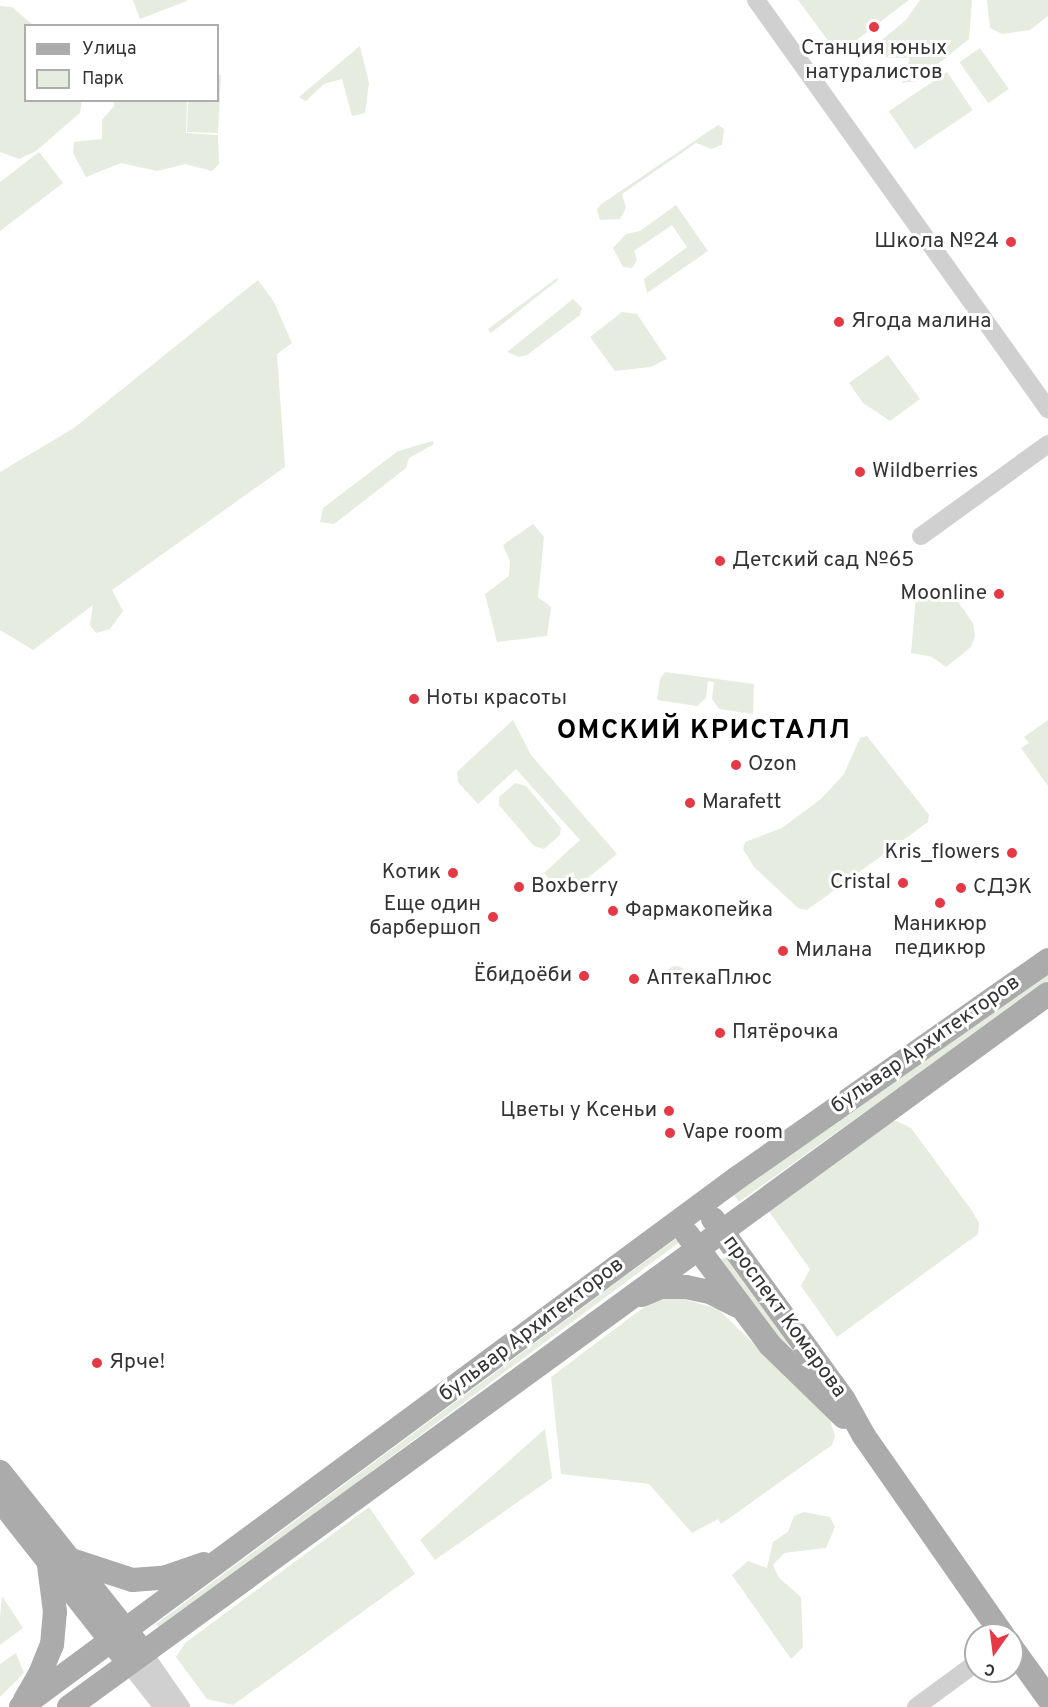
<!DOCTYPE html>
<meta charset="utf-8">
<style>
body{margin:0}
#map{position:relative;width:1048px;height:1707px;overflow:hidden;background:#fff;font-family:Overpass,sans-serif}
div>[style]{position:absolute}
.green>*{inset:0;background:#e6ecdf;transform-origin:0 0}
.round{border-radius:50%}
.minor>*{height:18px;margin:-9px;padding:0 9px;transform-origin:9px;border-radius:9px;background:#d0d0d0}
.major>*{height:24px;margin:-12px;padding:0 12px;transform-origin:12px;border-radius:12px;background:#ababab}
.dots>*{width:16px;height:16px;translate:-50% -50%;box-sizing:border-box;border:3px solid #fff;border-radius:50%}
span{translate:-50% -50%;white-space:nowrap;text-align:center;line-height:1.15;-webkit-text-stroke:6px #fff;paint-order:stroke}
.poi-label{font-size:21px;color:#333}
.right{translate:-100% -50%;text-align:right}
.left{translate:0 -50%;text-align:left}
.street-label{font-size:21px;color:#333}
.district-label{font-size:27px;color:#000;font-weight:700;letter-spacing:1.5px}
.legend{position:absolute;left:24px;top:24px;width:195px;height:78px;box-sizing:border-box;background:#fff;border:2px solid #adadad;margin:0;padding:8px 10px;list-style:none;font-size:18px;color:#333}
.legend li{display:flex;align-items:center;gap:12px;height:30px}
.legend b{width:30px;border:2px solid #adadad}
.north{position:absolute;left:964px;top:1623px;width:60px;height:60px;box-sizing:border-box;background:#fff;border:2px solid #adadad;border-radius:50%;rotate:194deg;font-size:16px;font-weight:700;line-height:24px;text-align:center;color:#333}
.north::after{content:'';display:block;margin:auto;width:21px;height:27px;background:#e63946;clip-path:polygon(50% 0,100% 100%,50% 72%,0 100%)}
</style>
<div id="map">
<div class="green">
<div style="clip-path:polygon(133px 0,186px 0,187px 1px,140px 19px)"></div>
<div style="clip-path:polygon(798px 0,909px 0,838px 54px)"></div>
<div style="clip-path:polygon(920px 0,972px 0,969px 39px,917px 81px,902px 83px,910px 58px,875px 57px,877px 44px,906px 20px)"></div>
<div style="clip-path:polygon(987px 0,1048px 0,1048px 16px,1030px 30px,1002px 34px,990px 28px)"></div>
<div style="clip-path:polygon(0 6px,12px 7px,33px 25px,26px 26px,26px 100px,82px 101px,80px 113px,36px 151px,19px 159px,0 152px)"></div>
<div style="clip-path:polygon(360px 46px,369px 83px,365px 113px,352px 116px,342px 79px,324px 84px,306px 101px,299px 97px)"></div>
<div style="left:980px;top:48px;width:50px;height:25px;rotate:55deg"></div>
<div style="left:947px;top:72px;width:46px;height:70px;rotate:56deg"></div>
<div style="clip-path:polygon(218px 75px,221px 75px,218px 133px,187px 132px,188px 101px,218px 100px)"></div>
<div style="clip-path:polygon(114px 101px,187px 101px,186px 133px,218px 135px,219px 164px,212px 171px,185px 164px,157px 171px,121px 163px,86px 177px,73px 153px,74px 142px,102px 139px,102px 120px,114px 106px)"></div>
<div style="clip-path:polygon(718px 125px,724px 129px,722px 145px,711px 149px,696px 143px,622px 194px,626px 208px,620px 219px,600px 220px,597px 210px,600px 205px)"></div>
<div style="clip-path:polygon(39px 152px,63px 183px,0 231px,0 182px)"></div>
<div style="clip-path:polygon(676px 205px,708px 251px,647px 293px,644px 279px,687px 247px,672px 225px,634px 251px,637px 260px,632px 268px,623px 267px,613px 248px,626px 234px,640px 231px)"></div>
<div style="clip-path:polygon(557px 278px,558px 280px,491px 333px,488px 329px)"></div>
<div style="clip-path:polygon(258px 280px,274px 302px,292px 343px,277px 354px,285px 467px,112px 590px,123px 611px,110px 629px,96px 633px,90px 625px,93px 605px,33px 650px,0 630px,0 472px,74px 428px)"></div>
<div style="clip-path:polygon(573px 299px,582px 308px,580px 315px,527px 355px,519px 357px,507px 352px)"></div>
<div style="clip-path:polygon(622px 312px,637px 314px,667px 359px,650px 367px,615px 371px,590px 337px)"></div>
<div style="clip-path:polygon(888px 355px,920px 399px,890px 421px,863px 403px,849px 383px)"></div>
<div style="clip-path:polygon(433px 441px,434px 444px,409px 458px,406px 468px,334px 524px,320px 522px,323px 508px,398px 451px)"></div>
<div style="clip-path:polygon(533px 524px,544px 537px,538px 597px,551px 607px,547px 636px,497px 642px,485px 594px,509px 576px,510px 561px,503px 545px)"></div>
<div style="clip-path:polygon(946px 585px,973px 623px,975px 636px,971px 647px,946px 667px,932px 657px,911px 653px,916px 597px)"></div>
<div style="clip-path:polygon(665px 672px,754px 684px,753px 714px,719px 709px,712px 699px,714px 682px,708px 681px,706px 698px,697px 706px,657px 700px,660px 679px)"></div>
<div style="clip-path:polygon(513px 720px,531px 755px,617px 854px,572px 891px,555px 885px,544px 873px,580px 840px,516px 769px,478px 804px,458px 782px,457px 772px)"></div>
<div style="clip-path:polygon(1048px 720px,1048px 786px,1021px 748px,1029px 743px,1024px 737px)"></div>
<div style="clip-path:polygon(867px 736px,929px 815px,928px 822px,807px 910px,798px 908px,754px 867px,743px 849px,745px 842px,782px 828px,821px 799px,844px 774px,860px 738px)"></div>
<div style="clip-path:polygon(515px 783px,526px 786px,561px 828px,560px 835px,544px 849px,534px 846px,499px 805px,499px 797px)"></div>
<div class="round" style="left:666px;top:966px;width:20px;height:20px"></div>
<div style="clip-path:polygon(1048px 971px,1048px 981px,739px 1202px,733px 1194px)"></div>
<div style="clip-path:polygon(897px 1121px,911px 1128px,972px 1211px,979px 1223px,978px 1234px,837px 1337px,801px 1286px,810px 1269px,765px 1206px,881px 1123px)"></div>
<div style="clip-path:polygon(678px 1237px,681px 1241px,160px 1629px,156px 1624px)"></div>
<div style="clip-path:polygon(728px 1256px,731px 1259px,799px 1360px,774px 1334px,719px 1260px)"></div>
<div style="clip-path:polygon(677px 1297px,718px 1309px,829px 1417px,835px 1436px,832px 1445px,721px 1524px,718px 1519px,692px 1533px,649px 1484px,561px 1474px,551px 1377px,640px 1310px,659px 1300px)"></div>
<div style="clip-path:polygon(545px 1429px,552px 1478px,435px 1560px,420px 1540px)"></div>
<div style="clip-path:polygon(369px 1507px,415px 1574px,233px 1705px,207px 1699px,176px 1657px,185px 1643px)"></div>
<div style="clip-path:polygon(804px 1512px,830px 1517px,835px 1527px,826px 1548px,784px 1553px,773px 1565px,779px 1578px,801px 1597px,803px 1647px,791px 1659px,732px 1575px,748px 1561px,767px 1568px,773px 1542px,788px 1532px,794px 1516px)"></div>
<div style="clip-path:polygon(2px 1596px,23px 1628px,0 1645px,0 1618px)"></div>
<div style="clip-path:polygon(16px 1653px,24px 1673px,0 1697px,0 1664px)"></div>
</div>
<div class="minor">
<div style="left:756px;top:0;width:503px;rotate:54.48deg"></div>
<div style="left:921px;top:536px;width:157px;rotate:-35.9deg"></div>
<div style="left:144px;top:1654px;width:65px;rotate:55.1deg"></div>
<div style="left:129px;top:1664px;width:55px;rotate:51.7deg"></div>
<div style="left:916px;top:1707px;width:74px;rotate:-36.3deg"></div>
</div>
<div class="major">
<div style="left:713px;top:1219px;width:223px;rotate:54.1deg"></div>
<div style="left:844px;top:1400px;width:41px;rotate:60.9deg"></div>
<div style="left:864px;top:1436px;width:243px;rotate:55.1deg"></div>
<div style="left:687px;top:1234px;width:139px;rotate:53.2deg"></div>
<div style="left:770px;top:1345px;width:103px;rotate:44.2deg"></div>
<div style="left:642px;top:1295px;width:21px;rotate:-23deg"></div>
<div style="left:661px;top:1287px;width:25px"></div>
<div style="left:686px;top:1287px;width:25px;rotate:12deg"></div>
<div style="left:710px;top:1292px;width:30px;rotate:27deg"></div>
<div style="left:0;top:1472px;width:220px;rotate:51.5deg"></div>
<div style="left:0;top:1500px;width:195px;rotate:51.7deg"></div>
<div style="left:74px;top:1561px;width:61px;rotate:18.1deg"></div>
<div style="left:132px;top:1580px;width:31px;rotate:-4deg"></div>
<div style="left:163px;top:1578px;width:43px;rotate:-18.9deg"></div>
<div style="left:1012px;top:1648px;width:62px;rotate:54.2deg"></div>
<div style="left:25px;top:1700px;width:30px;rotate:-60deg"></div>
<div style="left:40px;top:1674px;width:31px;rotate:-68deg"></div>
<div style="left:52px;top:1645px;width:33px;rotate:-85deg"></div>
<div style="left:55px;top:1612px;width:47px;rotate:-97.3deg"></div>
<div style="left:21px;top:1707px;width:890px;rotate:-36.46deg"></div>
<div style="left:737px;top:1178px;width:380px;rotate:-35deg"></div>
<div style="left:69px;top:1707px;width:1211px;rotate:-36.07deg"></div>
</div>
<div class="dots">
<div style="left:874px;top:27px;background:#e63946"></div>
<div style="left:1011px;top:242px;background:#e63946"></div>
<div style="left:839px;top:322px;background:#e63946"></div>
<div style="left:860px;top:472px;background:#e63946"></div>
<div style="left:720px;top:561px;background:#e63946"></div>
<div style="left:999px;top:594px;background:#e63946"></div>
<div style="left:414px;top:699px;background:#e63946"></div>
<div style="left:736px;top:765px;background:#e63946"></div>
<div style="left:690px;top:803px;background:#e63946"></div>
<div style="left:1012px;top:853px;background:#e63946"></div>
<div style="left:453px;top:873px;background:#e63946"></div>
<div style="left:903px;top:883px;background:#e63946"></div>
<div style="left:519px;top:887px;background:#e63946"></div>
<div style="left:961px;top:888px;background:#e63946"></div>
<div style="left:940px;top:903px;background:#e63946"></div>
<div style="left:613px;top:911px;background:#e63946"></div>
<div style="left:493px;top:917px;background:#e63946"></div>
<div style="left:783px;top:951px;background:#e63946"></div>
<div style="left:584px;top:976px;background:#e63946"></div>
<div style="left:634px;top:979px;background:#e63946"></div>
<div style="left:720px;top:1033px;background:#e63946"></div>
<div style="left:669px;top:1111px;background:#e63946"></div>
<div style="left:670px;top:1133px;background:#e63946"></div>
<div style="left:97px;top:1363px;background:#e63946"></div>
</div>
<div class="poi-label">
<span style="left:874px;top:61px">Станция юных<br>натуралистов</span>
<span class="right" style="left:999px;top:242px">Школа №24</span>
<span class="left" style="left:851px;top:322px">Ягода малина</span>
<span class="left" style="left:872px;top:472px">Wildberries</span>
<span class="left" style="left:732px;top:561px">Детский сад №65</span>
<span class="right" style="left:987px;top:594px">Moonline</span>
<span class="left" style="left:426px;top:699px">Ноты красоты</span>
<span class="left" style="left:748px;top:765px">Ozon</span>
<span class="left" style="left:702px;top:803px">Marafett</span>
<span class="right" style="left:1000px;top:853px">Kris_flowers</span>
<span class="right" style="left:441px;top:873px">Котик</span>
<span class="right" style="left:891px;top:883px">Cristal</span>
<span class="left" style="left:531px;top:887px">Boxberry</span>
<span class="left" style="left:973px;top:888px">СДЭК</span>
<span class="right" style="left:481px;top:917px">Еще один<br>барбершоп</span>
<span class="left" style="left:625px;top:911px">Фармакопейка</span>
<span style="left:940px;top:937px">Маникюр<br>педикюр</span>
<span class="left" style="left:795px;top:951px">Милана</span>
<span class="right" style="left:572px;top:976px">Ёбидоёби</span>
<span class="left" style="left:646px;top:979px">АптекаПлюс</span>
<span class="left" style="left:732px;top:1033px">Пятёрочка</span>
<span class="right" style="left:657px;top:1111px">Цветы у Ксеньи</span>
<span class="left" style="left:682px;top:1133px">Vape room</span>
<span class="left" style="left:109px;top:1363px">Ярче!</span>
</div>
<div class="street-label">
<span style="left:926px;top:1045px;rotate:-35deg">бульвар Архитекторов</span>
<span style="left:784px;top:1317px;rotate:54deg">проспект Комарова</span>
<span style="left:532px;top:1330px;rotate:-37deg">бульвар Архитекторов</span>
</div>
<div class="district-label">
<span style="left:704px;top:732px">ОМСКИЙ КРИСТАЛЛ</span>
</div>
<ul class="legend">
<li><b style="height:8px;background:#ababab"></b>Улица</li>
<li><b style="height:16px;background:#e6ecdf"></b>Парк</li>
</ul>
<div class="north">С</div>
</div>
